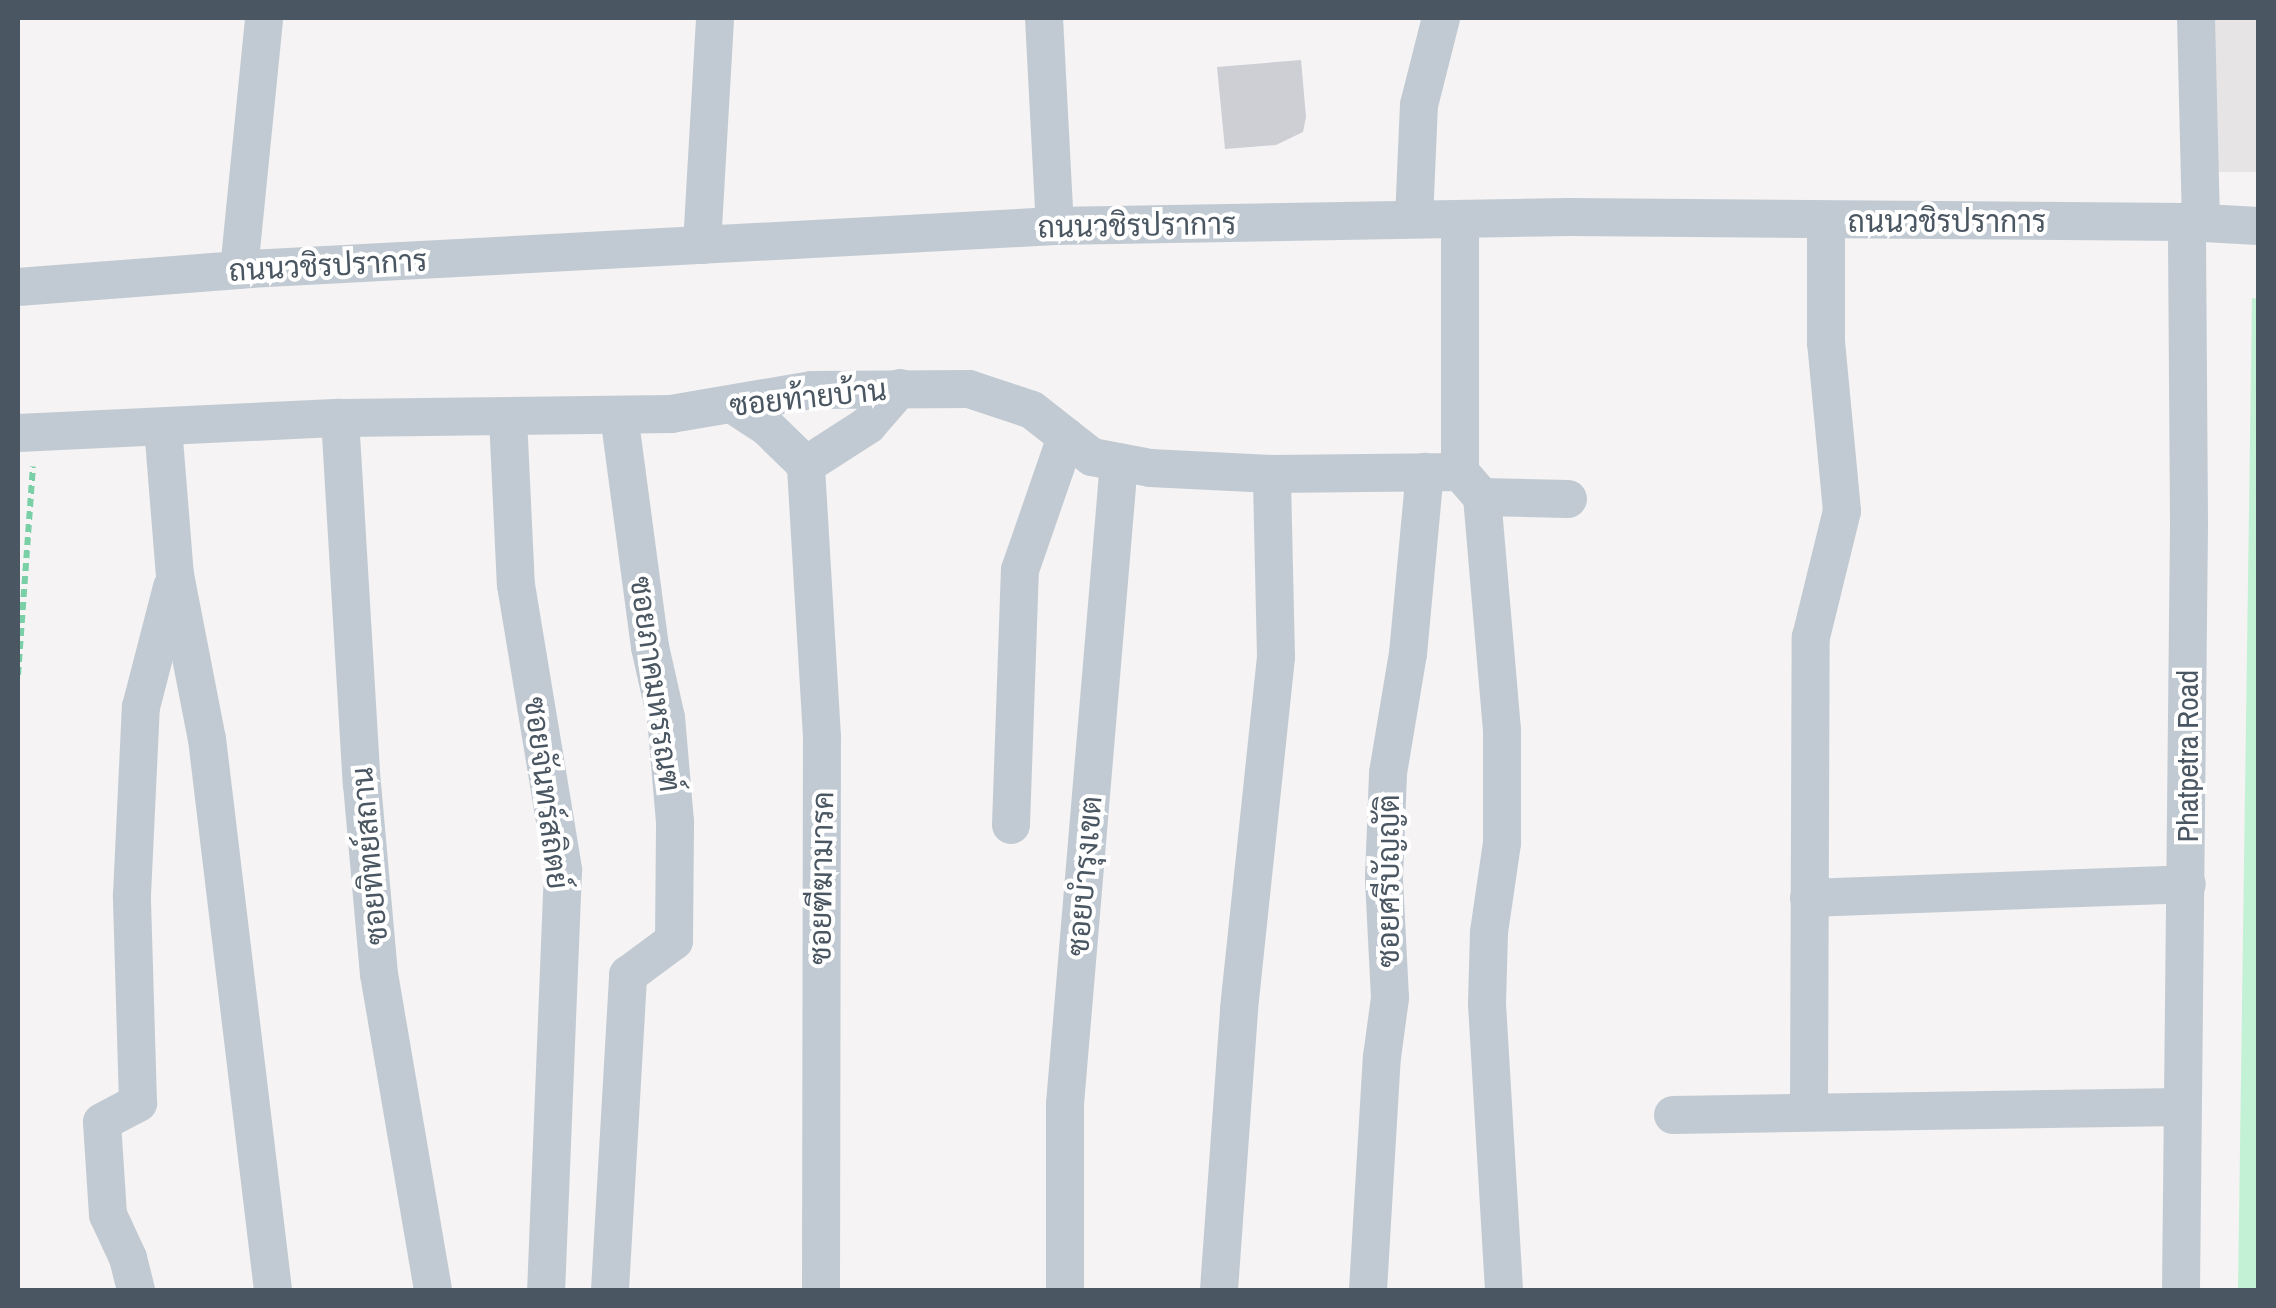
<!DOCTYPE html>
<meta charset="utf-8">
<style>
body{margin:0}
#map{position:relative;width:2276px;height:1308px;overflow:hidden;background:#f5f3f3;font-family:"Archivo Narrow",Sarabun,sans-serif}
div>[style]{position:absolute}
.education>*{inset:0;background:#e6e4e5;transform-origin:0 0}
.green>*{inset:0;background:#c3f1d5}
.building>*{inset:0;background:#cdcfd5}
.path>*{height:6px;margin-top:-3px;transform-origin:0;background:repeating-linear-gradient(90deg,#7ad0a6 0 8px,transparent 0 13px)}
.minor>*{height:38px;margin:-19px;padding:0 19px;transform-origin:19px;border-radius:19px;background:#c1cad2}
span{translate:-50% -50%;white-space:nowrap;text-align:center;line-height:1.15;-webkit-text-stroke:8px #fff;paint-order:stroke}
.street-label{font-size:30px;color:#4a5661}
.frame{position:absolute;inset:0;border:20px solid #4a5661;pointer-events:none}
</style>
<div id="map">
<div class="education">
<div style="left:2209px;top:18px;width:49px;height:154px"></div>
</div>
<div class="green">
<div style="clip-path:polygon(2252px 298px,2258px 299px,2258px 1290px,2238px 1290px)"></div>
</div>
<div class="building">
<div style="clip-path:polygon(1301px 60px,1306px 117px,1303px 132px,1276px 145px,1225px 149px,1217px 67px)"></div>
</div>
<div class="path">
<div style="left:18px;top:675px;width:209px;rotate:-85.9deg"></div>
</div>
<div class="minor">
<div style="left:1044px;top:18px;width:208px;rotate:87deg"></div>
<div style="left:2196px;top:18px;width:204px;rotate:88.6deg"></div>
<div style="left:1414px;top:219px;width:114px;rotate:-87.5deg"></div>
<div style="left:1419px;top:105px;width:90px;rotate:-75.8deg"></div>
<div style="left:702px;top:245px;width:227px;rotate:-86.7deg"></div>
<div style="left:239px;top:270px;width:253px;rotate:-84.3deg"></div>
<div style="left:18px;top:287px;width:234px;rotate:-4.4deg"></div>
<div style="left:251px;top:269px;width:805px;rotate:-3.06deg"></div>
<div style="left:1055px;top:226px;width:514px;rotate:-1deg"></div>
<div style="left:1569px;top:217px;width:618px;rotate:0.46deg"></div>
<div style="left:2187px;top:222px;width:71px;rotate:3.2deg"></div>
<div style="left:732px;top:404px;width:42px;rotate:33.3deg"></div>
<div style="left:767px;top:427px;width:54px;rotate:44.3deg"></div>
<div style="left:340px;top:418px;width:367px;rotate:86.6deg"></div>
<div style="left:362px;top:784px;width:191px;rotate:84.9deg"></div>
<div style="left:379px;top:974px;width:321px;rotate:80.3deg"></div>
<div style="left:508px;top:418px;width:167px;rotate:87.3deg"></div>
<div style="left:516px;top:585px;width:289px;rotate:80.6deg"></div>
<div style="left:563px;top:870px;width:420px;rotate:92.3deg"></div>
<div style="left:163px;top:427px;width:148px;rotate:85.4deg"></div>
<div style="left:175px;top:575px;width:167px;rotate:79deg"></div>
<div style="left:207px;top:739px;width:555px;rotate:83.17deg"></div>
<div style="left:18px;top:433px;width:322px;rotate:-2.7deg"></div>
<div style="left:340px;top:418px;width:331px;rotate:-0.7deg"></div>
<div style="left:671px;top:414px;width:143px;rotate:-9.7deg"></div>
<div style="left:812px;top:390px;width:157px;rotate:-0.4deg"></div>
<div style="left:969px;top:389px;width:66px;rotate:18.4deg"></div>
<div style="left:1032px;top:410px;width:76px;rotate:38.1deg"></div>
<div style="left:1092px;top:457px;width:59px;rotate:10.7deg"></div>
<div style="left:1150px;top:468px;width:122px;rotate:2.8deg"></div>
<div style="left:1272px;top:474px;width:188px;rotate:-0.6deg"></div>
<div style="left:1460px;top:472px;width:33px;rotate:49deg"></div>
<div style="left:1482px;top:497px;width:86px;rotate:1.3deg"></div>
<div style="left:1460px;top:472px;width:253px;rotate:-90deg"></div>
<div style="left:1482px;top:497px;width:234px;rotate:85.1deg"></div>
<div style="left:1502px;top:730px;width:113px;rotate:90deg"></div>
<div style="left:1502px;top:843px;width:90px;rotate:98.3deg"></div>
<div style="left:1489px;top:932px;width:72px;rotate:91.6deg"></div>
<div style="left:1487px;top:1004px;width:287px;rotate:86.6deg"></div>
<div style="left:1011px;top:825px;width:255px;rotate:-88deg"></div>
<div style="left:1020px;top:570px;width:141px;rotate:-70.9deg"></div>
<div style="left:1809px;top:898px;width:378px;rotate:-2.1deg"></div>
<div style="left:1809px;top:1110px;width:473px;rotate:-89.8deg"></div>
<div style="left:1811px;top:637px;width:130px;rotate:-76.2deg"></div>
<div style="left:1842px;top:511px;width:169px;rotate:-95.4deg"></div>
<div style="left:1826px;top:343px;width:122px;rotate:-90deg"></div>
<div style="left:1673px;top:1115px;width:508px;rotate:-0.9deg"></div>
<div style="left:136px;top:1290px;width:33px;rotate:-104deg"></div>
<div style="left:128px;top:1258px;width:47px;rotate:-114.9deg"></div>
<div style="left:108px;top:1215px;width:93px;rotate:-93.7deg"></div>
<div style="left:102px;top:1122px;width:41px;rotate:-27.8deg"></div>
<div style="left:138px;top:1103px;width:208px;rotate:-91.7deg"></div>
<div style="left:132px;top:895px;width:188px;rotate:-87.3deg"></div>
<div style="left:141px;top:707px;width:124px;rotate:-75.5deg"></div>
<div style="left:610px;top:1290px;width:316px;rotate:-86.7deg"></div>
<div style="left:628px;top:975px;width:57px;rotate:-36.5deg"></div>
<div style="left:674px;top:941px;width:119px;rotate:-89.5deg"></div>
<div style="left:675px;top:822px;width:104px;rotate:-94.9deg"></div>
<div style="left:666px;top:718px;width:73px;rotate:-102.7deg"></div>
<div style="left:650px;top:647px;width:234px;rotate:-97.6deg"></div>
<div style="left:821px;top:1290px;width:553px;rotate:-89.9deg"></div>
<div style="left:822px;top:737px;width:272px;rotate:-93.4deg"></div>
<div style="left:806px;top:465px;width:74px;rotate:-32.8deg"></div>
<div style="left:868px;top:425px;width:49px;rotate:-49.1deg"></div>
<div style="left:1065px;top:1290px;width:186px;rotate:-90deg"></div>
<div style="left:1065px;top:1104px;width:644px;rotate:-85.19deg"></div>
<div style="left:1219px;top:1290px;width:282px;rotate:-85.9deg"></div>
<div style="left:1239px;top:1009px;width:354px;rotate:-84deg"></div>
<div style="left:1276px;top:657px;width:183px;rotate:-91.3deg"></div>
<div style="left:1368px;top:1290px;width:233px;rotate:-86.6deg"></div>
<div style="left:1382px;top:1057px;width:60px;rotate:-82.3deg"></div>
<div style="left:1390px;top:998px;width:120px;rotate:-92.9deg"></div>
<div style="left:1384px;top:878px;width:105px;rotate:-87.8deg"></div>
<div style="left:1388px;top:773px;width:121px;rotate:-80.5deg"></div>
<div style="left:1408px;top:654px;width:183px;rotate:-84.7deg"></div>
<div style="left:2181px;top:1290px;width:767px;rotate:-89.4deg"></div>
<div style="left:2189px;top:523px;width:301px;rotate:-90.4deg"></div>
</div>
<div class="street-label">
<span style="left:1947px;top:221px">ถนนวชิรปราการ</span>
<span style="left:1137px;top:225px;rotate:-1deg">ถนนวชิรปราการ</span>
<span style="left:328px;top:265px;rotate:-3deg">ถนนวชิรปราการ</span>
<span style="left:808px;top:397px;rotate:-6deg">ซอยท้ายบ้าน</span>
<span style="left:656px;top:684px;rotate:82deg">ซอยภาคมหรรณฑ์</span>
<span style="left:2187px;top:756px;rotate:-90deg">Phatpetra Road</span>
<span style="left:547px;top:793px;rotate:83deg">ซอยจันทร์สถิตย์</span>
<span style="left:369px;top:856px;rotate:-95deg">ซอยทิทย์สถาน</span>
<span style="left:1084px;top:876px;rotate:-85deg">ซอยบำรุงเขต</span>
<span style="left:821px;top:878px;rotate:-89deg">ซอยฑีฆามารค</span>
<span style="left:1388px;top:881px;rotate:-90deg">ซอยศรีบัญญัติ</span>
</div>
<div class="frame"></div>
</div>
